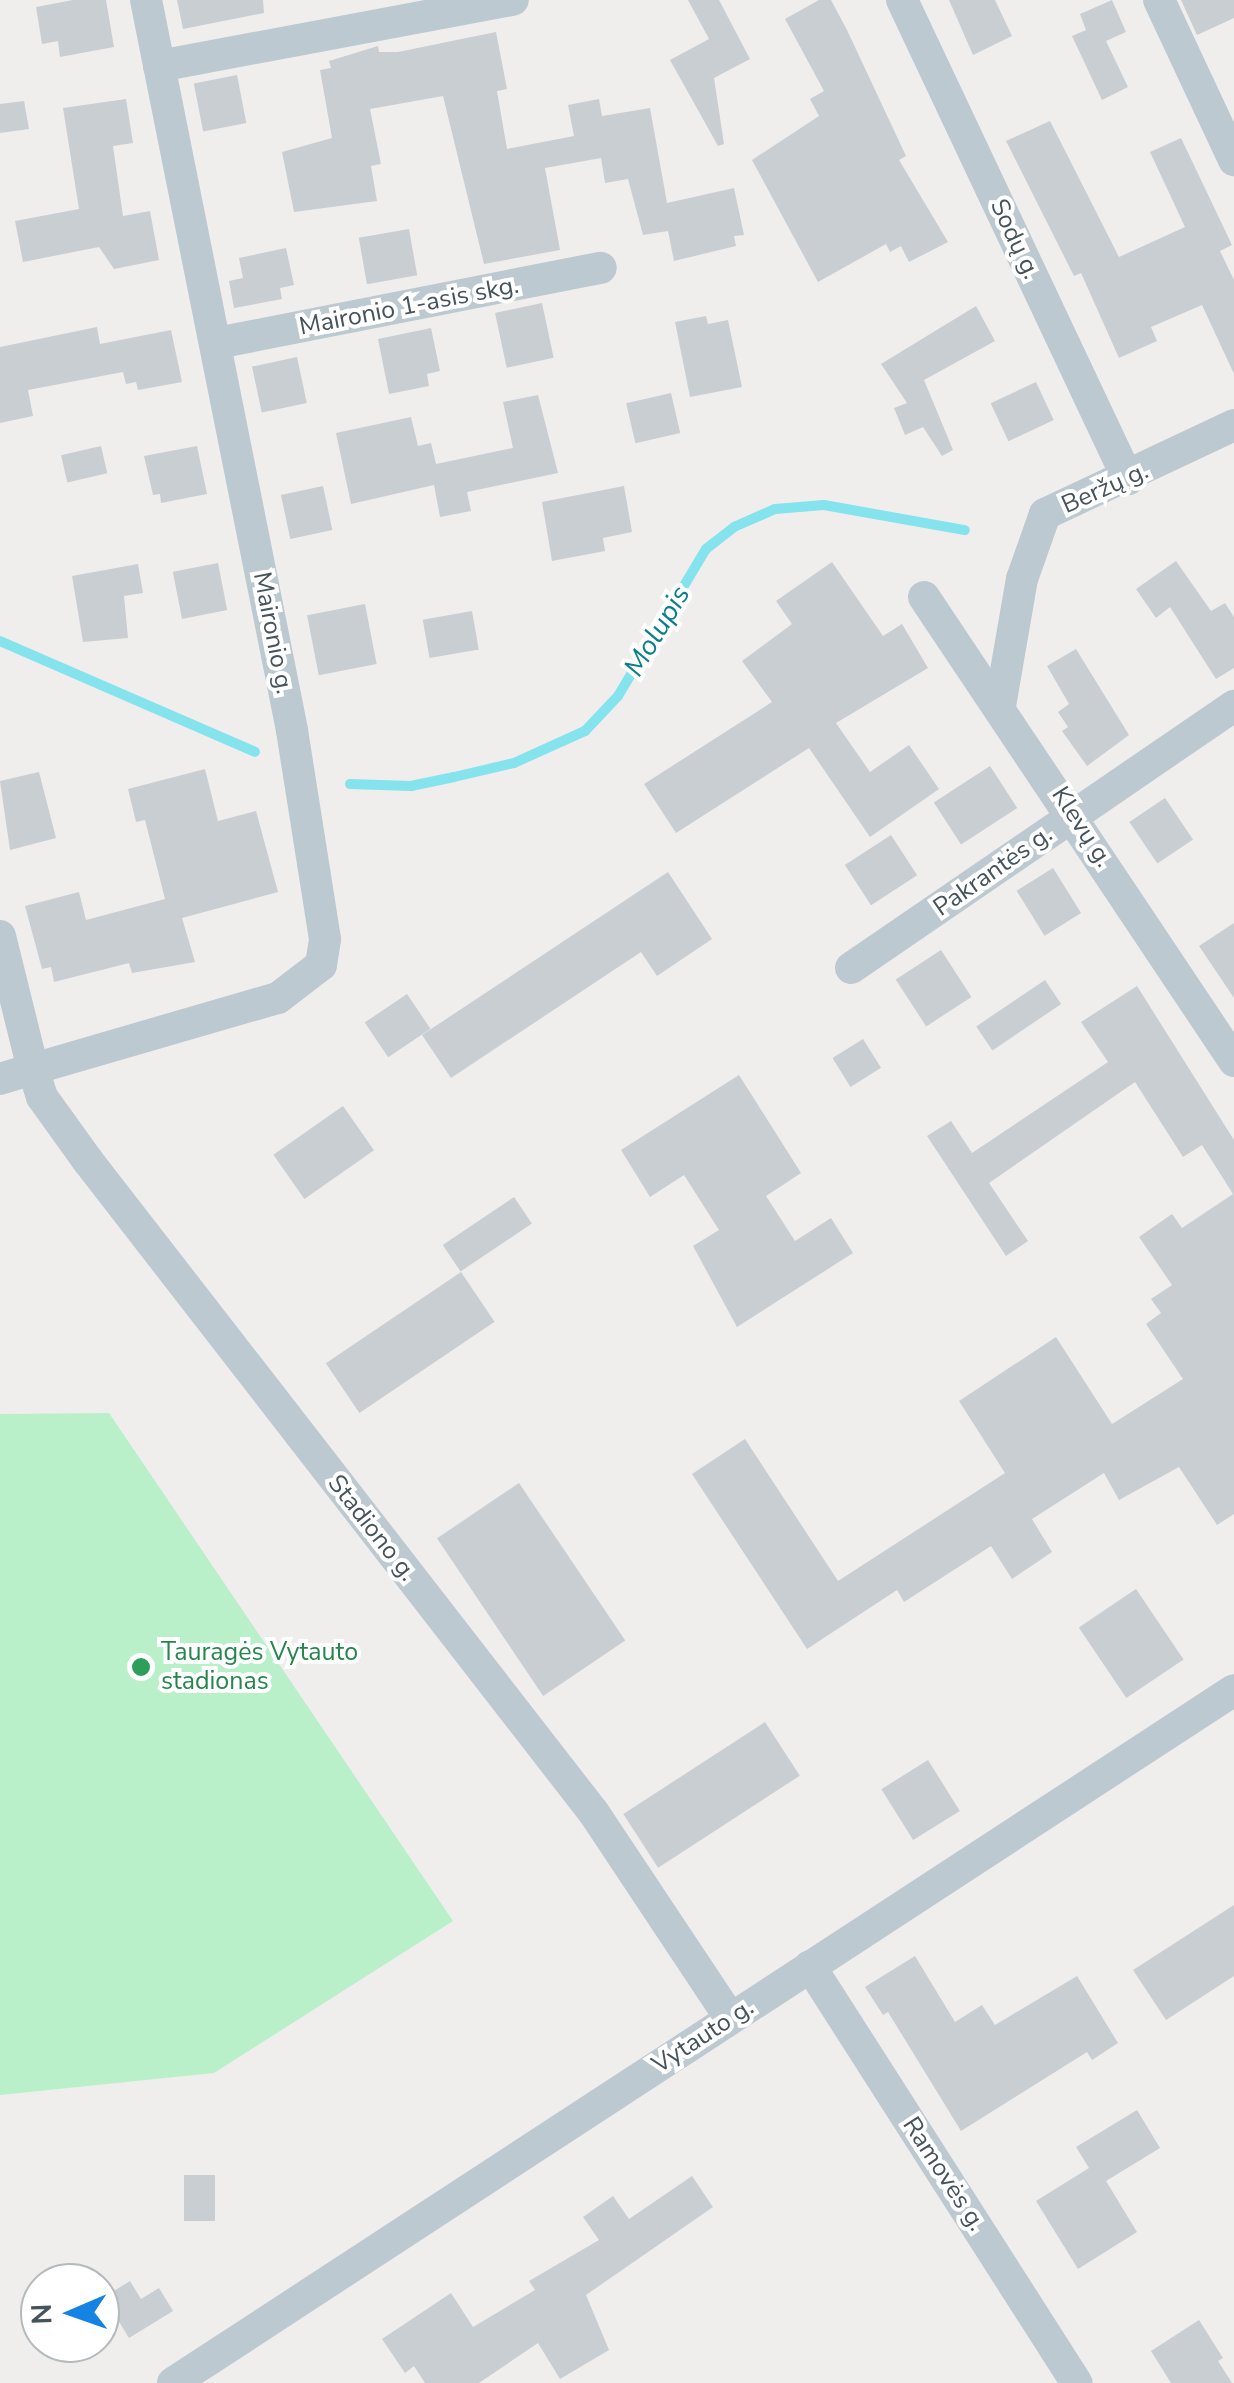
<!DOCTYPE html>
<meta charset="utf-8">
<style>
body{margin:0}
#map{position:relative;width:1234px;height:2383px;overflow:hidden;background:#f0eded;font-family:"Nunito Sans",sans-serif}
div>[style]{position:absolute}
.green>*{inset:0;background:#b9f0c9}
.stream>*{height:10px;margin:-5px;padding:0 5px;transform-origin:5px;border-radius:5px;background:#85e3ee}
.building>*{inset:0;background:#c9ced2;transform-origin:0 0}
.minor>*{height:32px;margin:-16px;padding:0 16px;transform-origin:16px;border-radius:16px;background:#bdc9d0}
.dots>*{width:28px;height:28px;translate:-50% -50%;box-sizing:border-box;border:5px solid #fff;border-radius:50%}
span{translate:-50% -50%;white-space:nowrap;text-align:center;line-height:1.15;-webkit-text-stroke:8px #fff;paint-order:stroke}
.street-label{font-size:25px;color:#45535b}
.leisure-label{font-size:25px;color:#27864d}
.left{translate:0 -50%;text-align:left}
.water-label{font-size:28px;color:#0a7e8b;font-style:italic}
.north{position:absolute;left:20px;top:2263px;width:100px;height:100px;box-sizing:border-box;background:#fff;border:2px solid #b5babd;border-radius:50%;rotate:268deg;font-size:28px;font-weight:700;line-height:40px;text-align:center;color:#45535b}
.north::after{content:'';display:block;margin:auto;width:35px;height:45px;background:#1483e3;clip-path:polygon(50% 0,100% 100%,50% 72%,0 100%)}
</style>
<div id="map">
<div class="green">
<div style="clip-path:polygon(109px 1413px,453px 1921px,214px 2073px,0 2095px,0 1414px)"></div>
</div>
<div class="stream">
<div style="left:0;top:641px;width:278px;rotate:23.5deg"></div>
<div style="left:350px;top:784px;width:61px;rotate:1.9deg"></div>
<div style="left:411px;top:786px;width:44px;rotate:-11.8deg"></div>
<div style="left:454px;top:777px;width:62px;rotate:-13.1deg"></div>
<div style="left:514px;top:763px;width:78px;rotate:-24.3deg"></div>
<div style="left:585px;top:731px;width:48px;rotate:-46.7deg"></div>
<div style="left:618px;top:696px;width:171px;rotate:-59.1deg"></div>
<div style="left:706px;top:549px;width:36px;rotate:-38deg"></div>
<div style="left:734px;top:527px;width:45px;rotate:-23.7deg"></div>
<div style="left:775px;top:509px;width:49px;rotate:-4.7deg"></div>
<div style="left:824px;top:505px;width:143px;rotate:10.1deg"></div>
</div>
<div class="building">
<div style="clip-path:polygon(73px 0,106px 0,114px 47px,60px 57px,58px 41px,42px 44px,36px 7px)"></div>
<div style="clip-path:polygon(177px 0,263px 0,264px 13px,183px 29px)"></div>
<div style="clip-path:polygon(688px 0,719px 0,750px 59px,714px 78px,724px 144px,718px 146px,670px 60px,709px 39px)"></div>
<div style="clip-path:polygon(819px 0,831px 0,847px 30px,906px 156px,899px 160px,948px 242px,909px 262px,901px 246px,890px 252px,886px 244px,818px 282px,752px 160px,819px 116px,810px 99px,824px 91px,785px 19px)"></div>
<div style="clip-path:polygon(949px 0,995px 0,1012px 36px,973px 55px)"></div>
<div style="clip-path:polygon(1112px 0,1126px 32px,1106px 41px,1128px 87px,1102px 100px,1072px 36px,1086px 30px,1080px 14px)"></div>
<div style="clip-path:polygon(1181px 0,1234px 0,1234px 18px,1197px 35px)"></div>
<div style="clip-path:polygon(496px 32px,507px 89px,497px 91px,507px 149px,574px 136px,568px 105px,599px 99px,602px 116px,650px 108px,667px 203px,734px 188px,744px 235px,734px 236px,736px 246px,674px 261px,668px 231px,643px 235px,628px 179px,605px 183px,601px 158px,545px 168px,560px 250px,484px 264px,443px 96px,370px 109px,381px 164px,371px 166px,377px 201px,294px 212px,282px 152px,332px 138px,320px 70px,331px 68px,329px 61px,378px 46px,379px 52px,398px 52px)"></div>
<div style="left:237px;top:75px;width:49px;height:44px;rotate:79deg"></div>
<div style="clip-path:polygon(126px 99px,133px 143px,113px 146px,123px 216px,150px 211px,159px 260px,114px 269px,99px 247px,23px 262px,15px 221px,79px 209px,63px 108px)"></div>
<div style="clip-path:polygon(24px 101px,29px 129px,0 133px,0 104px)"></div>
<div style="clip-path:polygon(1050px 121px,1119px 257px,1185px 227px,1150px 152px,1181px 138px,1232px 245px,1220px 251px,1234px 280px,1234px 374px,1202px 305px,1151px 327px,1157px 341px,1119px 358px,1081px 273px,1074px 276px,1006px 141px)"></div>
<div style="left:409px;top:229px;width:47px;height:51px;rotate:80deg"></div>
<div style="clip-path:polygon(286px 248px,294px 285px,280px 288px,282px 299px,234px 308px,229px 281px,243px 278px,239px 258px)"></div>
<div style="left:542px;top:303px;width:56px;height:48px;rotate:78deg"></div>
<div style="clip-path:polygon(976px 306px,995px 341px,924px 380px,953px 450px,942px 456px,923px 427px,905px 435px,894px 408px,907px 403px,881px 364px)"></div>
<div style="clip-path:polygon(706px 316px,708px 324px,728px 320px,742px 387px,690px 397px,675px 322px)"></div>
<div style="clip-path:polygon(97px 327px,100px 344px,171px 330px,182px 382px,138px 390px,136px 382px,126px 384px,123px 372px,28px 390px,33px 416px,0 423px,0 347px)"></div>
<div style="clip-path:polygon(431px 328px,440px 371px,427px 374px,429px 386px,389px 394px,378px 339px)"></div>
<div style="left:297px;top:357px;width:47px;height:46px;rotate:78deg"></div>
<div style="left:1036px;top:382px;width:42px;height:50px;rotate:65deg"></div>
<div style="left:671px;top:393px;width:41px;height:46px;rotate:77deg"></div>
<div style="clip-path:polygon(538px 395px,558px 473px,467px 492px,471px 511px,440px 517px,434px 485px,351px 504px,336px 433px,411px 417px,418px 446px,431px 443px,436px 464px,513px 448px,503px 402px)"></div>
<div style="left:101px;top:446px;width:28px;height:41px;rotate:77deg"></div>
<div style="clip-path:polygon(197px 446px,207px 494px,161px 503px,160px 494px,153px 495px,144px 456px)"></div>
<div style="left:323px;top:486px;width:45px;height:43px;rotate:78deg"></div>
<div style="clip-path:polygon(624px 486px,632px 532px,603px 538px,605px 551px,552px 561px,542px 502px)"></div>
<div style="clip-path:polygon(1176px 561px,1211px 611px,1225px 603px,1234px 617px,1234px 668px,1216px 679px,1170px 607px,1156px 618px,1136px 589px)"></div>
<div style="clip-path:polygon(832px 562px,883px 636px,902px 624px,928px 668px,836px 723px,870px 772px,909px 745px,939px 789px,870px 837px,809px 748px,676px 833px,644px 784px,772px 702px,742px 661px,792px 624px,776px 601px)"></div>
<div style="left:218px;top:563px;width:48px;height:46px;rotate:79deg"></div>
<div style="clip-path:polygon(138px 564px,143px 593px,124px 596px,128px 638px,83px 642px,72px 576px)"></div>
<div style="left:365px;top:604px;width:61px;height:59px;rotate:79deg"></div>
<div style="left:472px;top:611px;width:39px;height:50px;rotate:80deg"></div>
<div style="clip-path:polygon(1076px 649px,1129px 735px,1087px 766px,1062px 731px,1068px 727px,1058px 712px,1069px 704px,1047px 666px)"></div>
<div style="left:990px;top:766px;width:50px;height:67px;rotate:57deg"></div>
<div style="clip-path:polygon(205px 769px,218px 821px,256px 811px,278px 892px,182px 918px,195px 962px,132px 973px,129px 963px,54px 982px,51px 967px,42px 969px,25px 906px,79px 892px,86px 920px,165px 899px,145px 820px,136px 822px,128px 789px)"></div>
<div style="clip-path:polygon(39px 772px,56px 838px,10px 850px,0 781px)"></div>
<div style="left:1165px;top:798px;width:50px;height:43px;rotate:56deg"></div>
<div style="left:891px;top:835px;width:48px;height:55px;rotate:57deg"></div>
<div style="left:1053px;top:868px;width:53px;height:43px;rotate:58deg"></div>
<div style="clip-path:polygon(668px 872px,712px 939px,657px 976px,641px 952px,451px 1078px,422px 1035px)"></div>
<div style="clip-path:polygon(1234px 923px,1234px 998px,1199px 946px)"></div>
<div style="left:941px;top:950px;width:56px;height:54px;rotate:57deg"></div>
<div style="left:1045px;top:980px;width:29px;height:83px;rotate:56deg"></div>
<div style="clip-path:polygon(1137px 986px,1234px 1140px,1234px 1514px,1217px 1525px,1179px 1467px,1119px 1500px,1104px 1473px,1032px 1519px,1052px 1552px,1012px 1579px,991px 1546px,904px 1602px,897px 1590px,807px 1649px,692px 1474px,745px 1439px,838px 1581px,1005px 1473px,959px 1401px,1056px 1337px,1112px 1424px,1183px 1379px,1146px 1324px,1161px 1313px,1151px 1299px,1172px 1285px,1139px 1237px,1172px 1214px,1182px 1228px,1233px 1194px,1202px 1145px,1183px 1157px,1135px 1082px,989px 1183px,1028px 1241px,1006px 1256px,927px 1136px,951px 1121px,972px 1153px,1108px 1062px,1081px 1022px)"></div>
<div style="left:407px;top:994px;width:42px;height:51px;rotate:56deg"></div>
<div style="left:863px;top:1039px;width:34px;height:36px;rotate:58deg"></div>
<div style="clip-path:polygon(739px 1075px,801px 1173px,766px 1196px,795px 1241px,831px 1218px,853px 1253px,737px 1327px,693px 1246px,719px 1230px,684px 1175px,650px 1197px,621px 1150px)"></div>
<div style="left:343px;top:1106px;width:54px;height:85px;rotate:55deg"></div>
<div style="left:514px;top:1197px;width:32px;height:86px;rotate:56deg"></div>
<div style="left:461px;top:1272px;width:60px;height:163px;rotate:56deg"></div>
<div style="left:519px;top:1483px;width:190px;height:99px;rotate:56deg"></div>
<div style="left:1136px;top:1589px;width:85px;height:69px;rotate:56deg"></div>
<div style="left:765px;top:1722px;width:64px;height:169px;rotate:57deg"></div>
<div style="left:928px;top:1760px;width:60px;height:55px;rotate:58deg"></div>
<div style="clip-path:polygon(1234px 1905px,1234px 1976px,1166px 2020px,1133px 1970px)"></div>
<div style="clip-path:polygon(915px 1956px,955px 2022px,982px 2005px,995px 2025px,1077px 1976px,1118px 2043px,1092px 2060px,1087px 2052px,961px 2131px,888px 2012px,883px 2015px,865px 1987px)"></div>
<div style="clip-path:polygon(1137px 2110px,1160px 2148px,1106px 2181px,1137px 2232px,1078px 2269px,1036px 2201px,1089px 2168px,1076px 2147px)"></div>
<div style="left:184px;top:2175px;width:31px;height:46px"></div>
<div style="clip-path:polygon(692px 2176px,713px 2207px,586px 2295px,609px 2350px,560px 2379px,538px 2343px,479px 2383px,425px 2383px,414px 2366px,405px 2373px,382px 2339px,451px 2293px,473px 2327px,535px 2290px,529px 2281px,599px 2240px,583px 2217px,613px 2196px,629px 2219px)"></div>
<div style="clip-path:polygon(130px 2281px,141px 2299px,159px 2288px,173px 2311px,129px 2338px,104px 2297px)"></div>
<div style="clip-path:polygon(1199px 2320px,1223px 2358px,1218px 2361px,1232px 2383px,1171px 2383px,1151px 2351px)"></div>
</div>
<div class="minor">
<div style="left:902px;top:0;width:530px;rotate:64.74deg"></div>
<div style="left:1159px;top:0;width:177px;rotate:64.9deg"></div>
<div style="left:159px;top:66px;width:360px;rotate:-10.6deg"></div>
<div style="left:217px;top:343px;width:391px;rotate:-11.1deg"></div>
<div style="left:924px;top:597px;width:558px;rotate:56.25deg"></div>
<div style="left:1000px;top:706px;width:129px;rotate:-80.2deg"></div>
<div style="left:1022px;top:579px;width:69px;rotate:-70.5deg"></div>
<div style="left:1045px;top:514px;width:209px;rotate:-25.2deg"></div>
<div style="left:0;top:936px;width:137px;rotate:76.1deg"></div>
<div style="left:33px;top:1069px;width:255px;rotate:-16.2deg"></div>
<div style="left:278px;top:998px;width:54px;rotate:-37.5deg"></div>
<div style="left:321px;top:965px;width:26px;rotate:-81deg"></div>
<div style="left:325px;top:939px;width:212px;rotate:-99deg"></div>
<div style="left:292px;top:730px;width:744px;rotate:-101.31deg"></div>
<div style="left:851px;top:968px;width:464px;rotate:-34.4deg"></div>
<div style="left:0;top:1079px;width:34px;rotate:-17deg"></div>
<div style="left:33px;top:1069px;width:29px;rotate:72deg"></div>
<div style="left:42px;top:1097px;width:79px;rotate:54.3deg"></div>
<div style="left:88px;top:1161px;width:825px;rotate:52.19deg"></div>
<div style="left:594px;top:1813px;width:246px;rotate:56.4deg"></div>
<div style="left:810px;top:1966px;width:495px;rotate:57.4deg"></div>
<div style="left:173px;top:2383px;width:1267px;rotate:-33.15deg"></div>
</div>
<div class="dots">
<div style="left:141px;top:1667px;background:#2e9e5b"></div>
</div>
<div class="street-label">
<span style="left:1015px;top:239px;rotate:65deg">Sodų g.</span>
<span style="left:409px;top:306px;rotate:-11deg">Maironio 1-asis skg.</span>
<span style="left:1105px;top:488px;rotate:-24deg">Beržų g.</span>
<span style="left:273px;top:633px;rotate:79deg">Maironio g.</span>
<span style="left:1082px;top:827px;rotate:57deg">Klevų g.</span>
<span style="left:993px;top:871px;rotate:-35deg">Pakrantės g.</span>
<span style="left:372px;top:1528px;rotate:52deg">Stadiono g.</span>
<span style="left:703px;top:2036px;rotate:-33deg">Vytauto g.</span>
<span style="left:944px;top:2174px;rotate:57deg">Ramovės g.</span>
</div>
<div class="leisure-label">
<span class="left" style="left:161px;top:1667px">Tauragės Vytauto<br>stadionas</span>
</div>
<div class="water-label">
<span style="left:657px;top:631px;rotate:-59deg">Molupis</span>
</div>
<div class="north">N</div>
</div>
